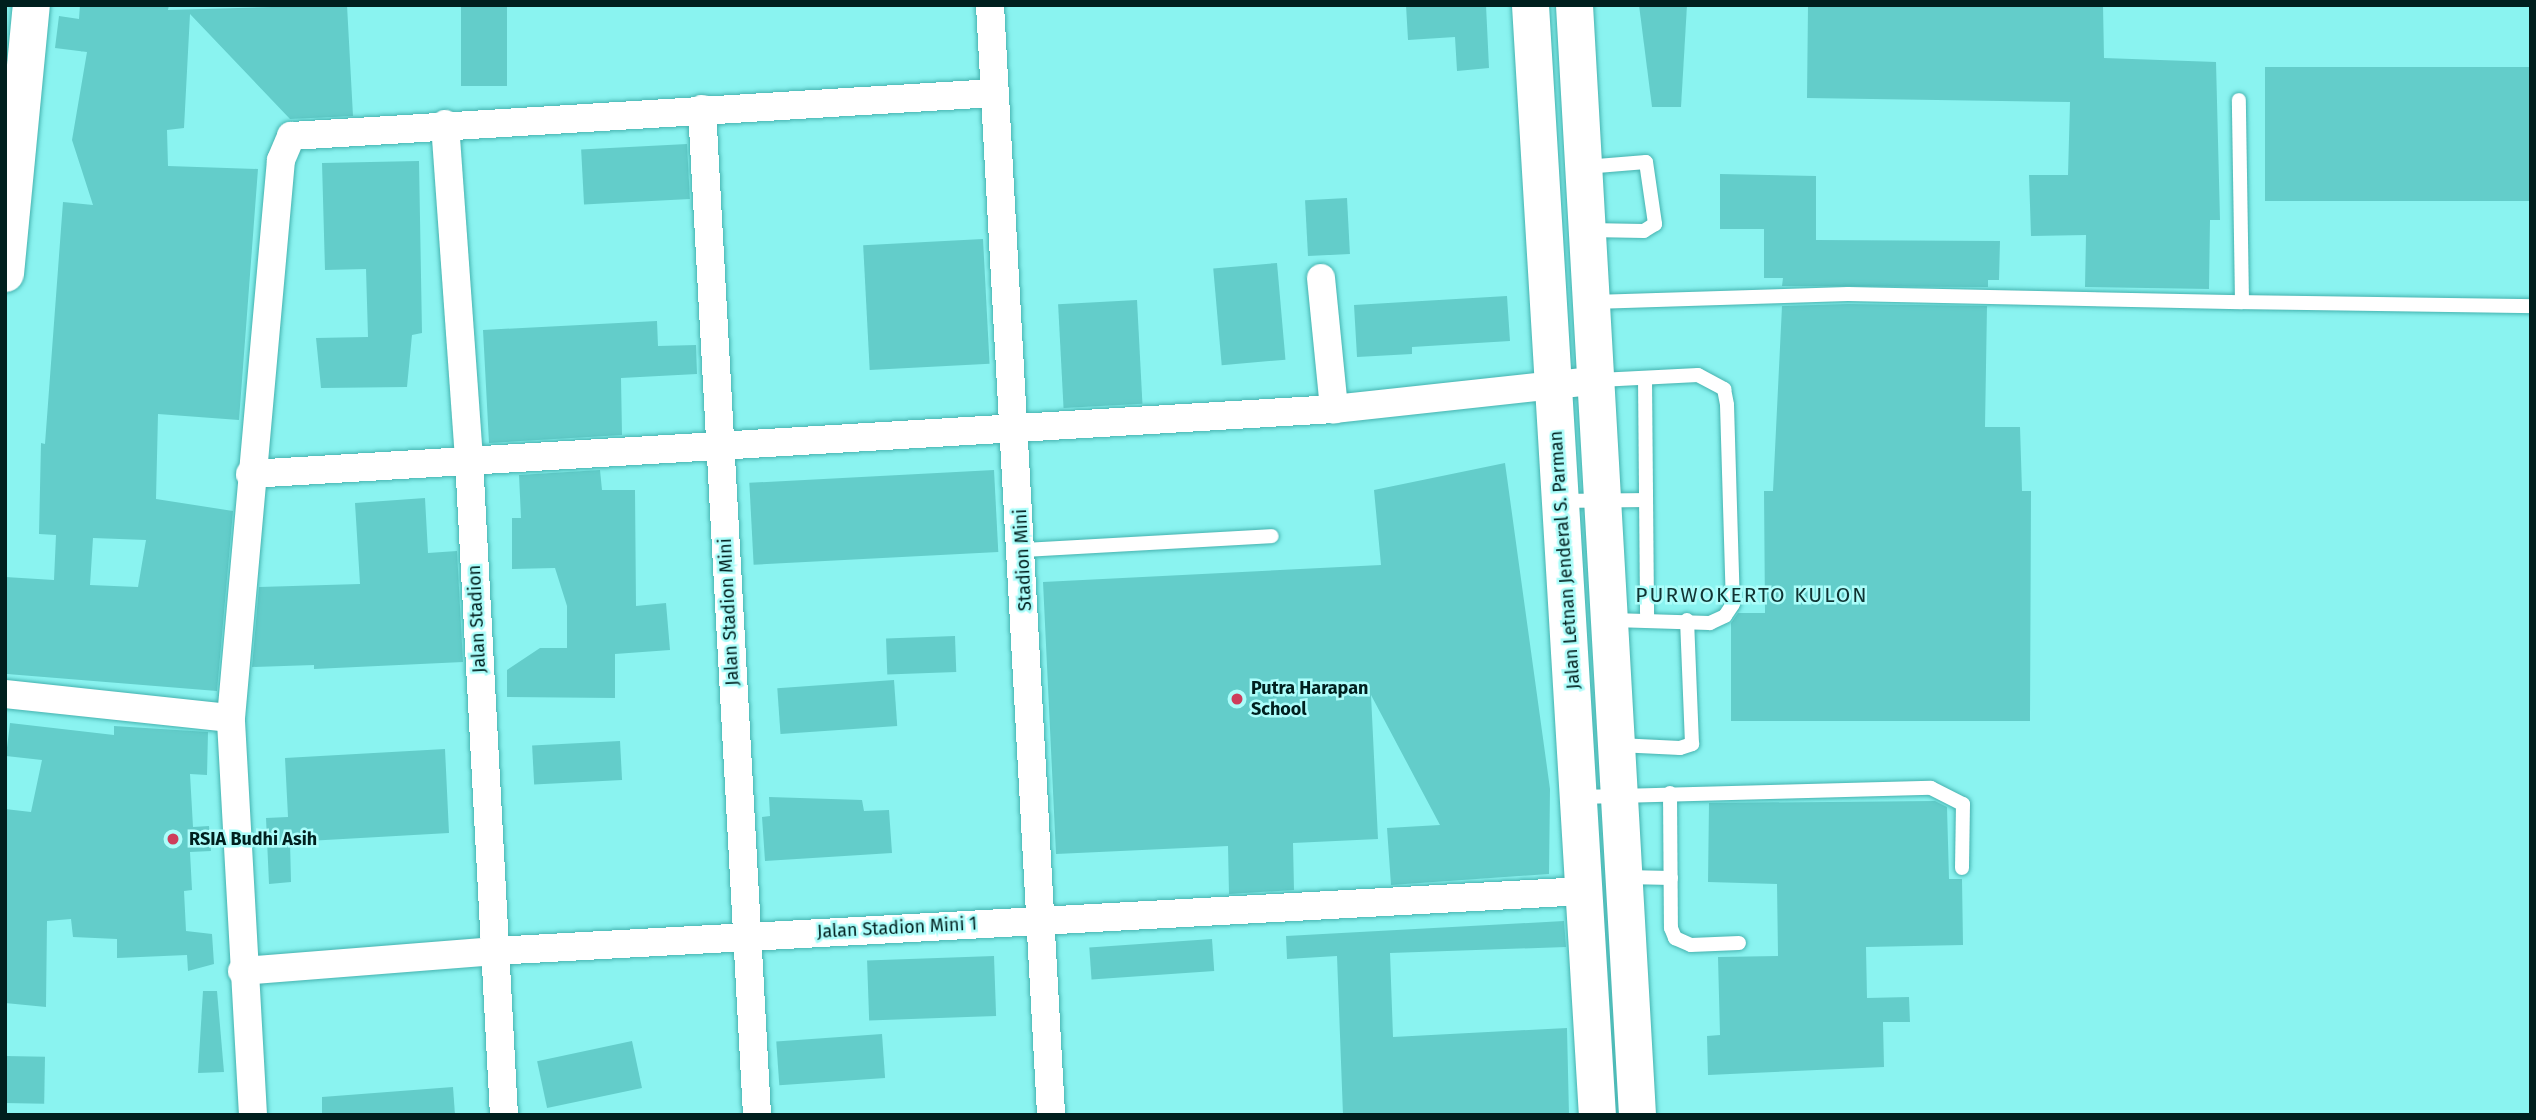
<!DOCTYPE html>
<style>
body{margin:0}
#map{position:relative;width:2536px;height:1120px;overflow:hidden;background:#8af3f0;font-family:"Fira Sans",sans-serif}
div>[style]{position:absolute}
.building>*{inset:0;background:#63cdca;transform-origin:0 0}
.roads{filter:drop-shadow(0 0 2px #45b2af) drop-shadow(0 0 2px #45b2af)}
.service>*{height:14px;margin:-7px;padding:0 7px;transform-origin:7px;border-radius:7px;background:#fff}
.minor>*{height:28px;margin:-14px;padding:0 14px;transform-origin:14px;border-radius:14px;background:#fff}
.tertiary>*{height:37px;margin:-18.5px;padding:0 18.5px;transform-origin:18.5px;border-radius:18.5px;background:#fff}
.dots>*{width:19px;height:19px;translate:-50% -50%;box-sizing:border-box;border:4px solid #acfdfa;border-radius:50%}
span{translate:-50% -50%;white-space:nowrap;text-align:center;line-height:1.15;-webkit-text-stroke:5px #acfdfa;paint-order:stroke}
.street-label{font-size:18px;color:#001f1e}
.poi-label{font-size:18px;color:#001f1e;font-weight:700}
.left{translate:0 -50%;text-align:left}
.quarter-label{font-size:21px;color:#103332;letter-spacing:2px}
.frame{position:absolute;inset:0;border:7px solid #001f1e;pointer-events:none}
</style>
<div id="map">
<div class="building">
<div style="clip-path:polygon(evenodd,80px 5px,169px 5px,168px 10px,347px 5px,353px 116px,290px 119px,190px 14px,184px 128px,167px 130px,168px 166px,258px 169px,239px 420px,158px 414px,156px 499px,233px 511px,217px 691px,7px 674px,5px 577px,54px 580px,56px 535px,39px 534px,41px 443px,45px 444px,63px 202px,93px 205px,72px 140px,87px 52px,55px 48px,59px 16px,79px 19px,80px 5px,93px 538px,146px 540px,138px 587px,90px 585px,93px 538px)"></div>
<div style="left:461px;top:5px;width:46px;height:81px"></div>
<div style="clip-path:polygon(1406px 5px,1486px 5px,1489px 68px,1457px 71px,1455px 37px,1408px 40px)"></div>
<div style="clip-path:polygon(1639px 5px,1687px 5px,1681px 107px,1652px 107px)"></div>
<div style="clip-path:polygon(1808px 5px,2103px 5px,2104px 58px,2216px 62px,2220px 220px,2210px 220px,2209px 289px,2085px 287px,2086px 235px,2031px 236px,2029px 175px,2068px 175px,2070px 102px,1807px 98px)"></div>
<div style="left:2531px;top:67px;width:134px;height:266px;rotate:90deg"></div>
<div style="left:687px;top:144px;width:55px;height:106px;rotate:87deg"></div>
<div style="clip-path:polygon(419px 161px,422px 333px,412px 335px,407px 387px,321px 388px,316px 338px,368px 337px,366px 269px,325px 270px,322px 163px)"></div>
<div style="clip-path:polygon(1720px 174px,1816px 176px,1816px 240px,2000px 241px,1999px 280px,1988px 280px,1988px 287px,1782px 286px,1783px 278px,1764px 278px,1764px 229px,1720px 229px)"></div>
<div style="left:1347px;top:198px;width:56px;height:42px;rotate:87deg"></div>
<div style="left:983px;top:239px;width:125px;height:120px;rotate:87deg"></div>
<div style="left:1277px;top:263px;width:97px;height:64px;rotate:85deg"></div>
<div style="clip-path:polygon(1507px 296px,1510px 341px,1412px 347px,1412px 354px,1357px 357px,1354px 305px)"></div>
<div style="left:1137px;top:300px;width:104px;height:79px;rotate:87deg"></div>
<div style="clip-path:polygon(1848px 304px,1987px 306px,1985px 427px,2020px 427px,2022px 491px,2031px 491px,2030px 721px,1731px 721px,1731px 623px,1738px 613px,1765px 613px,1764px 491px,1773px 491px,1782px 306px)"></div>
<div style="clip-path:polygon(657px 321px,658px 346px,696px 345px,697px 374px,621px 378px,622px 435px,489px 443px,483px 330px)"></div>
<div style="clip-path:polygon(1505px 463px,1550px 789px,1549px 874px,1391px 885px,1387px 828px,1440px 825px,1371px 695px,1378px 839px,1293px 843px,1294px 890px,1229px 894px,1228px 846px,1056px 854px,1043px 582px,1381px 565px,1374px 490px)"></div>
<div style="clip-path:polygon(600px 470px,602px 490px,635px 490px,636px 606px,666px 603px,670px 650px,615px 654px,615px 698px,507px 697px,507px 670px,540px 648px,567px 648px,567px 606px,555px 568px,512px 569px,512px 518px,521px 518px,519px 475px)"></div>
<div style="left:994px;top:470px;width:82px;height:245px;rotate:87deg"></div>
<div style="clip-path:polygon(425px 498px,428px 553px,457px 551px,463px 662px,314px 669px,314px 665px,252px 667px,259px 587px,360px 584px,355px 503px)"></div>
<div style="left:955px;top:636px;width:36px;height:69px;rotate:88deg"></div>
<div style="left:894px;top:680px;width:46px;height:117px;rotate:86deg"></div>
<div style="clip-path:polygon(10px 723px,114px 735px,114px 726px,208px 732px,207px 775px,190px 774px,193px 827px,209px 826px,211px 851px,190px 852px,192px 890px,184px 891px,186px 931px,212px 934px,214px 964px,188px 971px,187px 955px,117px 958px,117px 939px,73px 937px,71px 919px,47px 921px,46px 1007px,5px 1003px,5px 809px,31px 812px,42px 760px,6px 756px)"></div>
<div style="left:620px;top:741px;width:39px;height:88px;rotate:87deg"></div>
<div style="clip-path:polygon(445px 749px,449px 833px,290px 842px,291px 882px,269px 884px,266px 818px,288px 817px,285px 758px)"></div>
<div style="clip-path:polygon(769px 797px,862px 800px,864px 811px,889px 810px,892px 853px,765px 861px,762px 817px,770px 816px)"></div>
<div style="clip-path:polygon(1935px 801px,1947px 807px,1949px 879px,1962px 879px,1963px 945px,1866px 947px,1867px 998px,1909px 997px,1910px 1022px,1883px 1022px,1884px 1067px,1708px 1075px,1707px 1036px,1720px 1035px,1718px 957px,1778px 956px,1777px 884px,1708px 882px,1709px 803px)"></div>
<div style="clip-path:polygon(1564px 921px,1566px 947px,1390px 953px,1393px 1037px,1567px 1028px,1569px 1115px,1343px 1115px,1337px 956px,1287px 959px,1286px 936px)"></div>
<div style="left:1212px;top:939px;width:32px;height:123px;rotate:86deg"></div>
<div style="left:994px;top:956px;width:60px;height:127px;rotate:88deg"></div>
<div style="clip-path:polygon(203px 991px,217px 991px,224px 1072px,198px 1073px)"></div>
<div style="left:882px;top:1034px;width:44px;height:106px;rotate:86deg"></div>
<div style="left:632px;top:1041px;width:48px;height:97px;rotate:78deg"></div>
<div style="left:5px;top:1056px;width:40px;height:47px;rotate:1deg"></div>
<div style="clip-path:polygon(453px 1087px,455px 1115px,322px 1115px,322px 1097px)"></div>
</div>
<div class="roads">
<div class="service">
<div style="left:1585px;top:167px;width:61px;rotate:-4.7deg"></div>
<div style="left:1646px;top:162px;width:63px;rotate:81.7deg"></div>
<div style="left:1655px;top:224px;width:13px;rotate:148deg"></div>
<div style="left:1644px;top:231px;width:55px;rotate:-179deg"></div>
<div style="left:1593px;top:302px;width:255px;rotate:-1.8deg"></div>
<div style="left:1848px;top:294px;width:394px;rotate:1.2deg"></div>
<div style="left:2242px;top:302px;width:202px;rotate:-90.9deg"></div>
<div style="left:2242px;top:302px;width:289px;rotate:0.8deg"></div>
<div style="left:1645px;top:378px;width:240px;rotate:89.5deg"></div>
<div style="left:1599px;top:380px;width:99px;rotate:-2.9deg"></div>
<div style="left:1698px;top:375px;width:30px;rotate:28deg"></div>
<div style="left:1724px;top:389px;width:16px;rotate:79deg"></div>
<div style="left:1727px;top:405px;width:199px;rotate:88.3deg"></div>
<div style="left:1733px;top:604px;width:14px;rotate:124deg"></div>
<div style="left:1725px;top:616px;width:17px;rotate:155deg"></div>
<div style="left:1710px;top:623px;width:98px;rotate:-178.2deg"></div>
<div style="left:1561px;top:501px;width:83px;rotate:-0.7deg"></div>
<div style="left:1022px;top:550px;width:250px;rotate:-3.2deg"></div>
<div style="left:1618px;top:745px;width:62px;rotate:2.8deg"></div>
<div style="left:1680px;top:748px;width:13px;rotate:-18deg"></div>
<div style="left:1692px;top:744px;width:124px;rotate:-92.3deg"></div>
<div style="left:1670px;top:793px;width:135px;rotate:89.6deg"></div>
<div style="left:1671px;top:928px;width:11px;rotate:68deg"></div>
<div style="left:1675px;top:938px;width:17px;rotate:24deg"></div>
<div style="left:1691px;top:945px;width:48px;rotate:-2.4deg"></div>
<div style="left:1580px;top:797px;width:351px;rotate:-1.5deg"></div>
<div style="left:1931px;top:788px;width:36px;rotate:27deg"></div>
<div style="left:1963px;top:804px;width:64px;rotate:90.9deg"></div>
<div style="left:1626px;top:877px;width:45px;rotate:1.3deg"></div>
</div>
<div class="minor">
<div style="left:990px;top:5px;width:1112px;rotate:86.85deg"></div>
<div style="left:702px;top:109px;width:1008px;rotate:86.87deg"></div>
<div style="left:445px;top:124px;width:336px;rotate:85.9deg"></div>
<div style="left:469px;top:459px;width:657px;rotate:86.95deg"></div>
<div style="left:1321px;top:278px;width:132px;rotate:84.3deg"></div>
<div style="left:250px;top:474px;width:1086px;rotate:-3.43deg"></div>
<div style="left:1334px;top:409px;width:267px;rotate:-6.2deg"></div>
<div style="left:5px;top:694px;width:227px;rotate:6.1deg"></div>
<div style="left:242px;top:971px;width:253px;rotate:-4.5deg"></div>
<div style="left:494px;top:951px;width:1093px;rotate:-3.15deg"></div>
<div style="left:253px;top:1115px;width:398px;rotate:-93.2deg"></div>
<div style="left:231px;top:718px;width:560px;rotate:-84.88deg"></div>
<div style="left:281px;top:160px;width:26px;rotate:-67deg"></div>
<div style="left:291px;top:136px;width:704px;rotate:-3.5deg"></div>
</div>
<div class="tertiary">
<div style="left:1530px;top:5px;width:1112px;rotate:86.55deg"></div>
<div style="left:1574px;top:5px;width:1112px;rotate:86.75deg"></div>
<div style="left:5px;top:273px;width:269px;rotate:-84.5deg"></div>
</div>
</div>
<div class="dots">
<div style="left:1237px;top:699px;background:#ce3e5c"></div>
<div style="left:173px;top:839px;background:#ce3e5c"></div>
</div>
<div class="street-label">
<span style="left:1023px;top:560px;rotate:-93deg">Stadion Mini</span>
<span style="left:1565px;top:560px;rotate:-94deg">Jalan Letnan Jenderal S. Parman</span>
<span style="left:729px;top:612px;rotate:-93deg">Jalan Stadion Mini</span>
<span style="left:477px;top:619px;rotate:-93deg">Jalan Stadion</span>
<span style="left:897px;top:928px;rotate:-3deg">Jalan Stadion Mini 1</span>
</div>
<div class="poi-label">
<span class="left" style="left:1251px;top:699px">Putra Harapan<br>School</span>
<span class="left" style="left:189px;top:839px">RSIA Budhi Asih</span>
</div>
<div class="quarter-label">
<span style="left:1752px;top:595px">PURWOKERTO KULON</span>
</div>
<div class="frame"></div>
</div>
